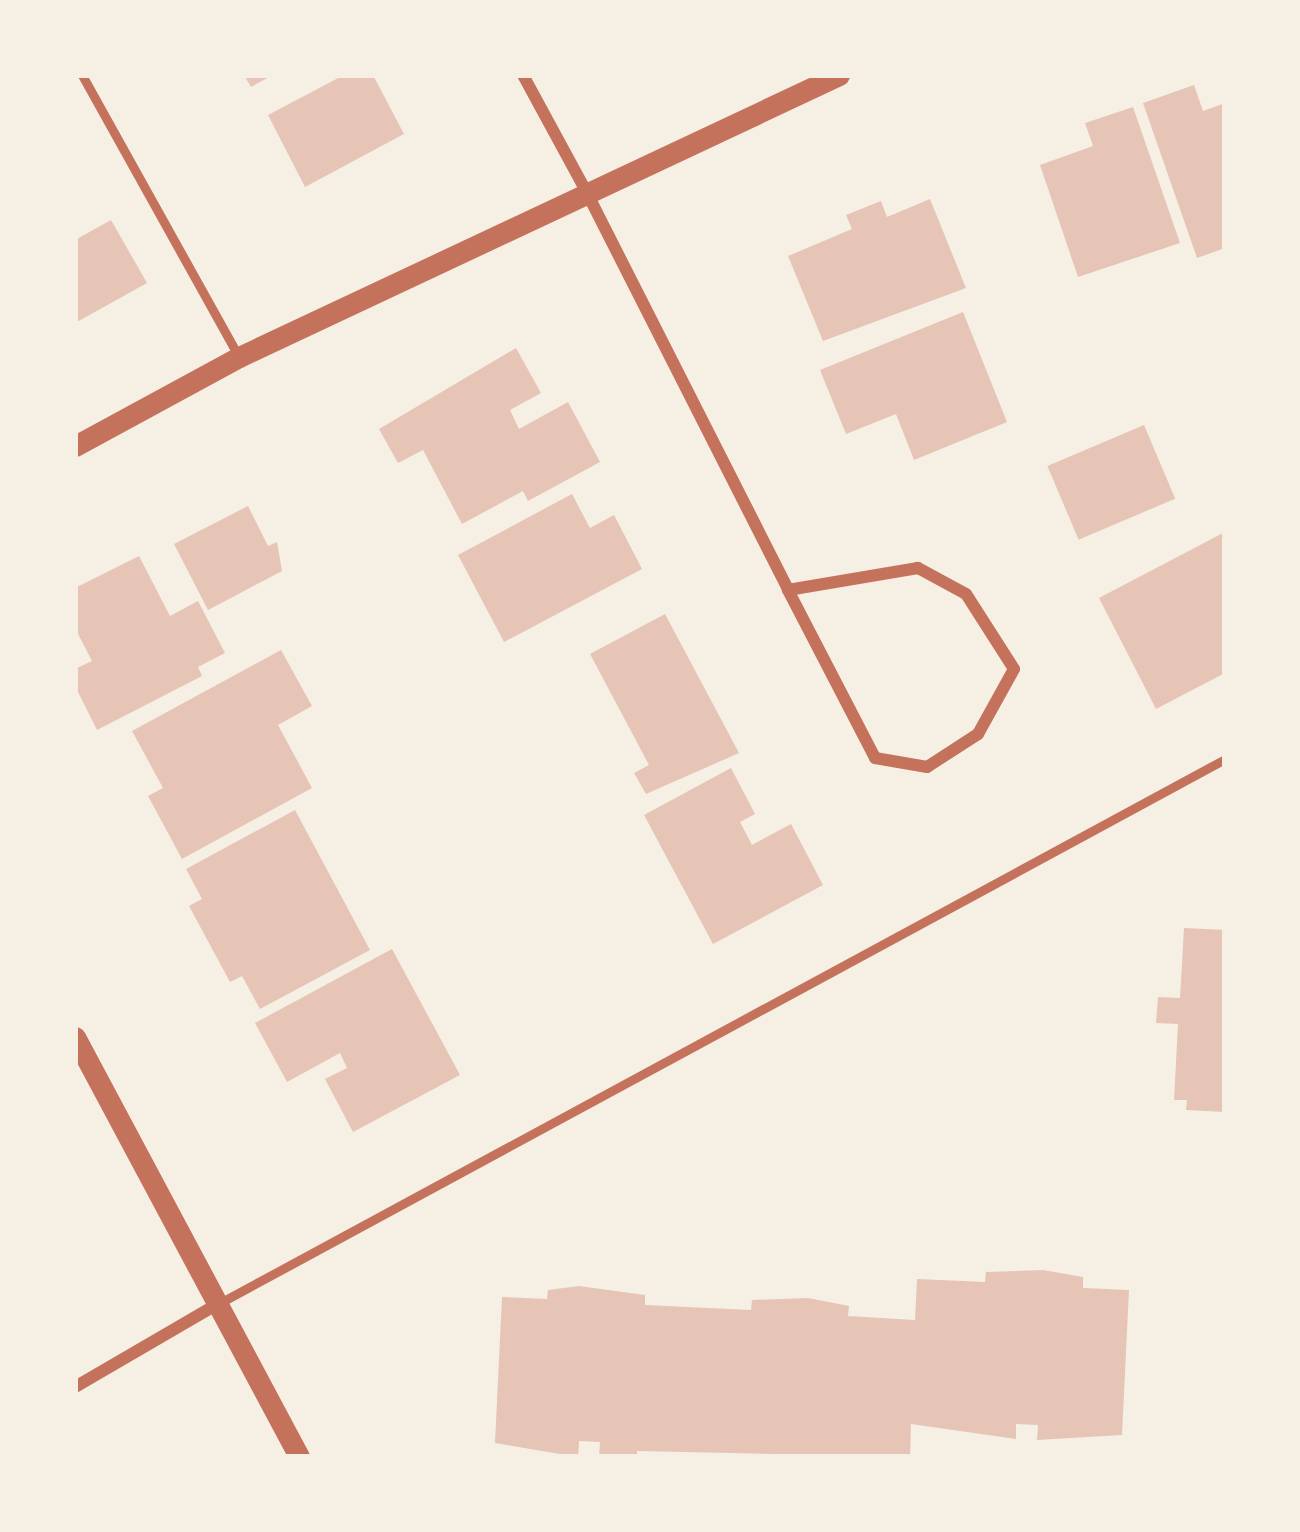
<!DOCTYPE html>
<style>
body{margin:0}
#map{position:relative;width:1300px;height:1532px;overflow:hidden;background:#f6efe4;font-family:"Source Serif 4",serif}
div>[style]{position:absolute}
.building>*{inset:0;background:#e6c5b7;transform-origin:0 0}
.service>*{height:9px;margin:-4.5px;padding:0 4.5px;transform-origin:4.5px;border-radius:4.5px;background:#c5725c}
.minor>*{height:12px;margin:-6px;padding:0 6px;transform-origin:6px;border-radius:6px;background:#c5725c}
.tertiary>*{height:21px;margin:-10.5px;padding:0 10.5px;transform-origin:10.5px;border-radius:10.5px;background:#c5725c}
span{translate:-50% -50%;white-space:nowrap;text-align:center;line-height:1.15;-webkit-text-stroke:12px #f6efe4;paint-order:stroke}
.frame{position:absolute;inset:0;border:78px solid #f6efe4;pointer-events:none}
</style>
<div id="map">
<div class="building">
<div style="clip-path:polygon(244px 75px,273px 75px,251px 87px)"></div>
<div style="clip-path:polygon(344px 75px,373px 75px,404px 134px,305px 187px,268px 115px)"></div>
<div style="clip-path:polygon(1194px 85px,1203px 111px,1225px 103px,1225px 248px,1197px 258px,1143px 103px)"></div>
<div style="clip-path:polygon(1133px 107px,1180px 243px,1078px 277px,1040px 165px,1093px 146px,1085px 123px)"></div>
<div style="clip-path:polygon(930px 199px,966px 288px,823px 341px,788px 256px,852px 229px,846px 215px,881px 201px,887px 217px)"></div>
<div style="clip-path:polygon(111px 220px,147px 283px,75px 323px,75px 240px)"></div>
<div style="clip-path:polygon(963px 312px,1007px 422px,914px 460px,896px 414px,846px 434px,820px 370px)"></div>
<div style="clip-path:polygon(516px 348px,541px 393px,510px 410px,519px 429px,568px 402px,600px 462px,528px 501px,523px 491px,462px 524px,423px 450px,398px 463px,379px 429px)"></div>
<div style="left:1144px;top:425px;width:80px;height:105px;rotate:67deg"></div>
<div style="clip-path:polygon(572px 494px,590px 528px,614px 515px,642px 569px,504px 642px,458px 555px)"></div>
<div style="clip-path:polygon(248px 506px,268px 546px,277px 542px,282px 571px,208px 610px,174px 544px)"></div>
<div style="clip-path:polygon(1225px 532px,1225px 673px,1156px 709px,1099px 598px)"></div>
<div style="clip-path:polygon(139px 556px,170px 616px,198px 601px,225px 653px,198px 667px,202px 676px,97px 730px,75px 686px,75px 669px,92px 661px,75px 628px,75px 588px)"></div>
<div style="clip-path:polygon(665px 614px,739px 753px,646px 794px,634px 773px,649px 765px,590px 654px)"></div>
<div style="clip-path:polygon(281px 650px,312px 706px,278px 725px,312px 788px,182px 859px,148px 796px,163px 788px,132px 731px)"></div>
<div style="clip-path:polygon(731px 768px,755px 814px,740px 822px,752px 845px,791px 824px,823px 885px,713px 944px,644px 815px)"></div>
<div style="clip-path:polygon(295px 810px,370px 950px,260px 1009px,242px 976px,230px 982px,189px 906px,202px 899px,186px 869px)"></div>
<div style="clip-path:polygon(1184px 928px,1225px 930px,1225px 1112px,1186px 1110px,1187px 1100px,1174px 1100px,1178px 1024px,1156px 1023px,1158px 997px,1180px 998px)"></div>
<div style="clip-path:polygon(392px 949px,460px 1075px,353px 1132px,325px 1079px,347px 1068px,340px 1053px,287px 1082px,255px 1023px)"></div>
<div style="clip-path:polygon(1043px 1270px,1083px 1277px,1083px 1288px,1129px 1290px,1122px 1435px,1037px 1440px,1038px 1425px,1016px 1424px,1016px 1439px,911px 1424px,910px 1457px,637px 1451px,637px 1457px,599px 1457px,600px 1442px,579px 1441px,578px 1457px,495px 1443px,502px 1297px,547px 1299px,548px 1290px,579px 1286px,645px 1295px,645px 1305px,751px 1310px,752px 1300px,808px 1298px,849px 1306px,848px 1316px,915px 1320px,917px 1279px,985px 1282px,986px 1272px)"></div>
</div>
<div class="service">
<div style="left:82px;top:75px;width:323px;rotate:60.9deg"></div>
<div style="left:216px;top:1305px;width:1147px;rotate:-28.42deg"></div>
</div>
<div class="minor">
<div style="left:523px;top:75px;width:132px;rotate:61.5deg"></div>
<div style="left:586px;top:191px;width:447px;rotate:63.1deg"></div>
<div style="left:788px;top:590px;width:189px;rotate:62.6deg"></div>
<div style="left:875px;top:758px;width:53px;rotate:9.8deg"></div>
<div style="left:927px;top:767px;width:61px;rotate:-32.9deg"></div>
<div style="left:978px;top:734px;width:74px;rotate:-61deg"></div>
<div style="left:1014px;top:669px;width:89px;rotate:-122.6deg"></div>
<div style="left:966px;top:594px;width:55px;rotate:-151.6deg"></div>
<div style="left:918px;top:568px;width:132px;rotate:170.4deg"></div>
<div style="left:75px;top:1387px;width:163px;rotate:-30.2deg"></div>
</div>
<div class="tertiary">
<div style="left:75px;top:446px;width:187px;rotate:-28.5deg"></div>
<div style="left:239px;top:357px;width:663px;rotate:-25.17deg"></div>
<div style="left:75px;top:1037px;width:476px;rotate:61.9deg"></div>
</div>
<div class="frame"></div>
</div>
